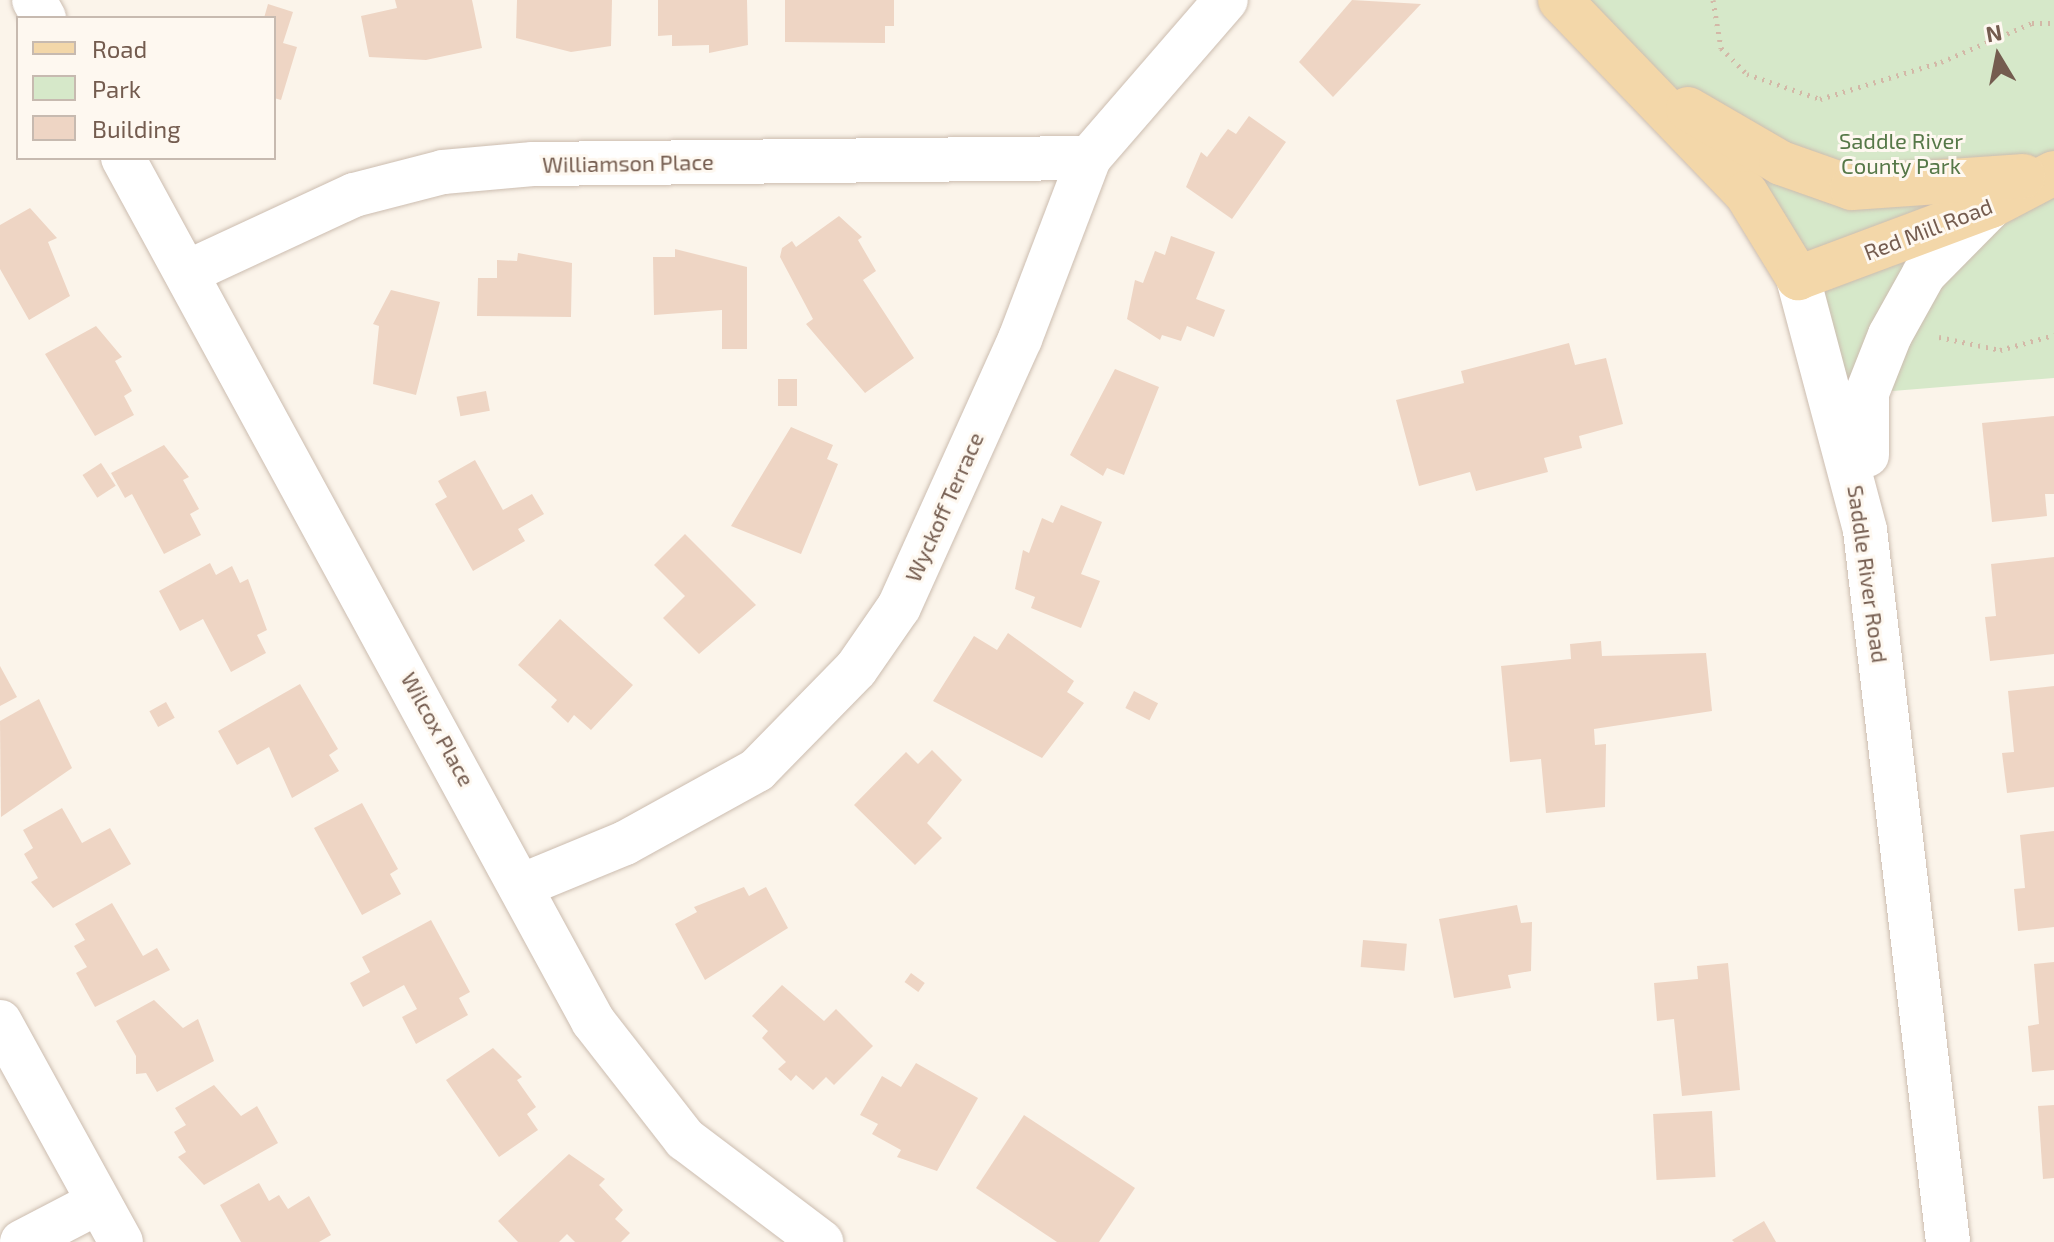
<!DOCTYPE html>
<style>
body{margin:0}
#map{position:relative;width:2054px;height:1242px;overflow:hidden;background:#fbf4ea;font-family:"Exo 2",sans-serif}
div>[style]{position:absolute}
.green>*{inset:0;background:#d6e8c9}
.building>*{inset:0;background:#eed5c4;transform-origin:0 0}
.path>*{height:5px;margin-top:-2.5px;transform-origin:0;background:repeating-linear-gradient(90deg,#d3b8a7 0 2px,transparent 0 8px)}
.roads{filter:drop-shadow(0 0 2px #ccbdb0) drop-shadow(0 0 2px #ccbdb0)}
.minor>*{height:44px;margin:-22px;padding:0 22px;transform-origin:22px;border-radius:22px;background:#fff}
.major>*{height:44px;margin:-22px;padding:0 22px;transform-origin:22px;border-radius:22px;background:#f3d7a9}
span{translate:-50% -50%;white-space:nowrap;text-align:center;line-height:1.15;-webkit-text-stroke:6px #fef8f0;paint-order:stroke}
.park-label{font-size:22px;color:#567848}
.street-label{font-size:22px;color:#745c4f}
.legend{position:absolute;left:16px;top:16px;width:260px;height:144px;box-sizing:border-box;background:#fef8f0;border:2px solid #c7bab0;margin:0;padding:10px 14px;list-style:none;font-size:24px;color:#745c4f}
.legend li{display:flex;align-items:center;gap:16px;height:40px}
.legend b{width:40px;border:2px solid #c7bab0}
.north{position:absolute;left:1958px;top:16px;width:80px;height:80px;-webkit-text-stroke:6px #fef8f0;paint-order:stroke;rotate:350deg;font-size:22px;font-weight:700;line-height:32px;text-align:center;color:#745c4f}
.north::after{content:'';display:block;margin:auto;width:28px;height:36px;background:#745c4f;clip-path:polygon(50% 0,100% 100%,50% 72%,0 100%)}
</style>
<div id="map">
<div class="green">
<div style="clip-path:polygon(1573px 0,2054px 0,2054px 378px,1868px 393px,1865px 530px,1798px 278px)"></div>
</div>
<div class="building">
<div style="clip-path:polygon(395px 0,472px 0,482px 48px,426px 60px,369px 57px,361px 16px,397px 8px)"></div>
<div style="clip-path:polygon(517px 0,612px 0,611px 46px,571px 52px,516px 38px)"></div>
<div style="clip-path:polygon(658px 0,747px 0,748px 45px,709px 53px,709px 45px,672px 46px,672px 35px,658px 36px)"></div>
<div style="clip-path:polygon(785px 0,894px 0,894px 26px,885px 26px,885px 43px,785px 42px)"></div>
<div style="clip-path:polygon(1352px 0,1421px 4px,1333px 97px,1299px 62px)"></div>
<div style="clip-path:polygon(268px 4px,293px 12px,283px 43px,297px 47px,281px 100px,274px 98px,274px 18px,264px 18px)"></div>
<div style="clip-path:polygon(1249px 116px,1286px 142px,1232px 219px,1186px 187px,1201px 152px,1207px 157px,1228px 129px,1236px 134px)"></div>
<div style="clip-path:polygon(30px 208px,57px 238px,48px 242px,70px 296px,29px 320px,0 269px,0 225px)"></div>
<div style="clip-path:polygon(839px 216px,862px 237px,858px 240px,876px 271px,863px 280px,914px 358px,865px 393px,806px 324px,813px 319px,780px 257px,782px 248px,792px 241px,796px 247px)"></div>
<div style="clip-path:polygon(1171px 236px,1215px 252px,1196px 299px,1225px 310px,1214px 337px,1187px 326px,1181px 341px,1162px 335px,1160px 340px,1127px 319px,1135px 280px,1143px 283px,1155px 251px,1165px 255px)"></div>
<div style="clip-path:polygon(675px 249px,747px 267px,747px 349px,722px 349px,722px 310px,654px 315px,653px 257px,675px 257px)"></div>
<div style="clip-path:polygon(518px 253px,572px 263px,571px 317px,477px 316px,478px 278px,497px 278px,497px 260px,517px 261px)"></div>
<div style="clip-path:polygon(391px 290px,440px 302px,416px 395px,373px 384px,379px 326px,373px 324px)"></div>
<div style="clip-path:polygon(96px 326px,122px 357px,115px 361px,132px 391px,124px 396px,134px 415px,95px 436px,45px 354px)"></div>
<div style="clip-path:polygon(1569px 343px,1575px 365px,1606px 358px,1623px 424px,1579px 436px,1582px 448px,1544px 458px,1548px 472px,1476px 491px,1470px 472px,1419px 486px,1396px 400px,1464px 383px,1461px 371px)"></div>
<div style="clip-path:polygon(1115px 369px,1159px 387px,1124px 475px,1107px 468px,1103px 476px,1070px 455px)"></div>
<div style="left:778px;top:379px;width:19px;height:27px"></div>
<div style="left:486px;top:391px;width:20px;height:30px;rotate:79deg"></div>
<div style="clip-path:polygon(2054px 416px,2054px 494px,2045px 494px,2047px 516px,1992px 522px,1982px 423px)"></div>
<div style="clip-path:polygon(791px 427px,833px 445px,827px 459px,838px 464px,801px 554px,731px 526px)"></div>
<div style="clip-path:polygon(164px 445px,189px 477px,183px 480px,199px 509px,190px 514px,201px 535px,164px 554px,132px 494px,125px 498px,111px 473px)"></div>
<div style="clip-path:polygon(475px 460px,503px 510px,532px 494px,544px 514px,518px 529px,525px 541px,473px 571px,435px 504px,447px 497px,438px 481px)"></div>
<div style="left:101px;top:463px;width:27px;height:22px;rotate:57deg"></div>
<div style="clip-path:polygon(1061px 505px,1102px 522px,1081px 574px,1100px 581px,1081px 628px,1031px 608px,1035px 597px,1015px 589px,1023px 550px,1029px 553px,1042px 518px,1053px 523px)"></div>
<div style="clip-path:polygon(685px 534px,756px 605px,699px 654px,663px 618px,685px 596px,654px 565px)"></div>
<div style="clip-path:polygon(2054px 557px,2054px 654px,1990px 661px,1985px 617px,1996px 616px,1991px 564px)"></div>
<div style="clip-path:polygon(210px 563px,216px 575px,232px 566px,240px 583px,248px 579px,267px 630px,257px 635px,266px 653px,231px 672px,203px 619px,180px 631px,159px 591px)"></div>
<div style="clip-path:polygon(560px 619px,633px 685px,591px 730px,574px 715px,568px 723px,551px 707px,557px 700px,518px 665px)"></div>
<div style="clip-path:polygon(1008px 633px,1074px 681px,1067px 692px,1084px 703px,1042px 758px,933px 701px,974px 636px,997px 650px)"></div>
<div style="clip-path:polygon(1601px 641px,1602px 656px,1706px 653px,1712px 711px,1594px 729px,1595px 745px,1606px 744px,1605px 807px,1546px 813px,1541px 759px,1510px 762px,1501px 666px,1571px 659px,1570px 644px)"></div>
<div style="clip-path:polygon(0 666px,17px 697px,0 706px)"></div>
<div style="clip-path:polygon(300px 684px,338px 749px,329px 755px,339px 771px,292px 798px,269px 747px,237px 765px,218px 731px)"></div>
<div style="clip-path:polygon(2054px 686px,2054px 787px,2007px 793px,2002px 753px,2014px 752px,2008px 691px)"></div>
<div style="left:1134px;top:691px;width:27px;height:19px;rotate:27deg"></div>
<div style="clip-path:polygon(39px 699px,72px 768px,1px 817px,0 721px)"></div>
<div style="left:166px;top:702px;width:18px;height:19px;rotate:61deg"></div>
<div style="clip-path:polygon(932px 750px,962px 780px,927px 823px,942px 838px,915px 865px,854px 805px,906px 752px,918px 764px)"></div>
<div style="clip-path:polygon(362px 803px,398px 869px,390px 874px,401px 894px,362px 915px,314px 828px)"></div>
<div style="clip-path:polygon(62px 808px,82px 843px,110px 828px,131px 864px,53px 908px,31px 882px,38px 878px,24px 854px,33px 848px,23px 830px)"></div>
<div style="clip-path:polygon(2054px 831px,2054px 927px,2018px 931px,2014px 889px,2025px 888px,2020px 835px)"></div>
<div style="clip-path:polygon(744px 887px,749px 896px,766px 887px,788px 928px,705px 980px,675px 924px,697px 912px,694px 907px)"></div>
<div style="clip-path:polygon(112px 903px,143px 956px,157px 948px,170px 970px,95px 1007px,76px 973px,87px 967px,74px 946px,85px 940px,75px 924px)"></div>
<div style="clip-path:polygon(1517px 905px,1521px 923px,1532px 922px,1531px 971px,1508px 975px,1511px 988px,1454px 998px,1439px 919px)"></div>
<div style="clip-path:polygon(431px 920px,470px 992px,459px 998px,468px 1015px,416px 1044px,402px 1017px,417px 1009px,404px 985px,363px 1007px,350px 983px,370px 972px,362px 957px)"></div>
<div style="left:1363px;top:940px;width:44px;height:27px;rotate:5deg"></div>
<div style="clip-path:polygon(2054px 962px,2054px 1070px,2032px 1072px,2028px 1026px,2039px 1024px,2034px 964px)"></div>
<div style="clip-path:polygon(1728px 963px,1740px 1090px,1682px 1096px,1674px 1019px,1657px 1021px,1654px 983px,1698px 979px,1697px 966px)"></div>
<div style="left:911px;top:973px;width:17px;height:11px;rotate:36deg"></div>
<div style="clip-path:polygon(782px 985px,824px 1021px,836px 1009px,873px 1046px,834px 1085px,826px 1077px,813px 1090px,796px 1075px,791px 1081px,778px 1069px,786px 1062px,762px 1038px,768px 1031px,752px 1016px)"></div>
<div style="clip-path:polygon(154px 1000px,183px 1028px,198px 1019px,214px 1061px,157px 1092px,146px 1073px,136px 1074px,136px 1056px,116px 1021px)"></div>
<div style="clip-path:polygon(493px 1048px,522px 1077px,517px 1080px,536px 1107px,527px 1114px,538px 1130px,499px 1157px,446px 1080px)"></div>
<div style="clip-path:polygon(916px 1063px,978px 1098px,937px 1171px,897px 1157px,901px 1150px,872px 1134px,878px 1124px,860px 1115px,882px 1076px,901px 1087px)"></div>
<div style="clip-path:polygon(214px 1085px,241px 1116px,257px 1106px,278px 1143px,204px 1185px,178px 1157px,186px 1152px,174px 1132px,186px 1125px,175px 1108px)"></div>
<div style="clip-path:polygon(2054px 1105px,2054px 1178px,2043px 1179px,2038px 1106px)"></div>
<div style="left:1712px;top:1111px;width:66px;height:59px;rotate:87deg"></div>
<div style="clip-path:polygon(1024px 1115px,1135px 1188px,1099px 1242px,1057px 1242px,976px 1188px)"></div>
<div style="clip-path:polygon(569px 1154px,605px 1179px,599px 1185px,623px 1210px,615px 1219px,630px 1233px,621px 1242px,575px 1242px,567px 1234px,559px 1242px,518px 1242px,498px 1221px)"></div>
<div style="clip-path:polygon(259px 1183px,269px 1201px,279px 1195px,288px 1209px,309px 1196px,331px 1235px,319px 1242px,241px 1242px,220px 1205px)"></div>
<div style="clip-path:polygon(1764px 1221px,1776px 1242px,1734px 1242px,1732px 1240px)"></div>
</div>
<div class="path">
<div style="left:1713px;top:0;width:49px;rotate:80.5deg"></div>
<div style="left:1721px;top:48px;width:37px;rotate:45deg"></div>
<div style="left:1747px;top:74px;width:77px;rotate:18.9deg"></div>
<div style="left:1820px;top:99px;width:127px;rotate:-17deg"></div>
<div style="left:1941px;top:62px;width:99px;rotate:-23.2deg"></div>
<div style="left:2032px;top:23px;width:22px"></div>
<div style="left:1939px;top:337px;width:62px;rotate:12deg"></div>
<div style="left:2000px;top:350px;width:56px;rotate:-15.5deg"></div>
</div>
<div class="roads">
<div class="minor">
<div style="left:34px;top:0;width:21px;rotate:61deg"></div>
<div style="left:123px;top:158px;width:983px;rotate:61.43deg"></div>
<div style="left:593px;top:1021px;width:150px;rotate:52.1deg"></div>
<div style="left:685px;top:1139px;width:171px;rotate:37.1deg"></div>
<div style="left:188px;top:272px;width:183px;rotate:-24.9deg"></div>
<div style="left:354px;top:195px;width:92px;rotate:-14.5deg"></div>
<div style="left:443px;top:172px;width:90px;rotate:-5.1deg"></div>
<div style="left:533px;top:164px;width:556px;rotate:-0.62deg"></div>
<div style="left:1798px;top:278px;width:261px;rotate:75.1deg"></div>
<div style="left:1865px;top:530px;width:717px;rotate:83.35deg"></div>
<div style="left:1867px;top:455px;width:62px;rotate:-90deg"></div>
<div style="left:1867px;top:393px;width:62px;rotate:-68.4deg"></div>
<div style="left:1890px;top:335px;width:70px;rotate:-60.9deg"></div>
<div style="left:1924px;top:274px;width:95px;rotate:-45.4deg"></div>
<div style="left:523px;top:885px;width:110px;rotate:-22.4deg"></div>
<div style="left:625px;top:843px;width:151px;rotate:-28.9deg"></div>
<div style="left:757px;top:770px;width:141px;rotate:-45.6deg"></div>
<div style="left:856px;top:669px;width:75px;rotate:-55.3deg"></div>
<div style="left:899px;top:607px;width:294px;rotate:-65.7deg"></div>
<div style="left:1020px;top:339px;width:194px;rotate:-69.1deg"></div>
<div style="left:1089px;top:158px;width:209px;rotate:-49.1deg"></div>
<div style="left:0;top:1022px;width:251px;rotate:61.2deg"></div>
<div style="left:22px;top:1242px;width:85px;rotate:-27.5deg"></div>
</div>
<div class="major">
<div style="left:1560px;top:0;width:268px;rotate:46.1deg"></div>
<div style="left:1746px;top:193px;width:100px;rotate:58.5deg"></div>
<div style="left:1798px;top:278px;width:206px;rotate:-20.5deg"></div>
<div style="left:1991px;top:206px;width:71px;rotate:-27.6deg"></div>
<div style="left:1688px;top:109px;width:108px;rotate:30.1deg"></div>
<div style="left:1781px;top:163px;width:75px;rotate:19.4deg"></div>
<div style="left:1852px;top:188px;width:172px;rotate:-4deg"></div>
</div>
</div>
<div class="park-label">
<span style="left:1901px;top:153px">Saddle River<br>County Park</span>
</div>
<div class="street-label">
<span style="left:628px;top:163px;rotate:-1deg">Williamson Place</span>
<span style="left:1928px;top:229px;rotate:-21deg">Red Mill Road</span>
<span style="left:944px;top:507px;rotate:-66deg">Wyckoff Terrace</span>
<span style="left:1868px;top:574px;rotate:82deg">Saddle River Road</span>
<span style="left:438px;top:729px;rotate:61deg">Wilcox Place</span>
</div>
<ul class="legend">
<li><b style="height:10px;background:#f3d7a9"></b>Road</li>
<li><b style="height:22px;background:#d6e8c9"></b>Park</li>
<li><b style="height:22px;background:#eed5c4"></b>Building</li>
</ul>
<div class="north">N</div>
</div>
